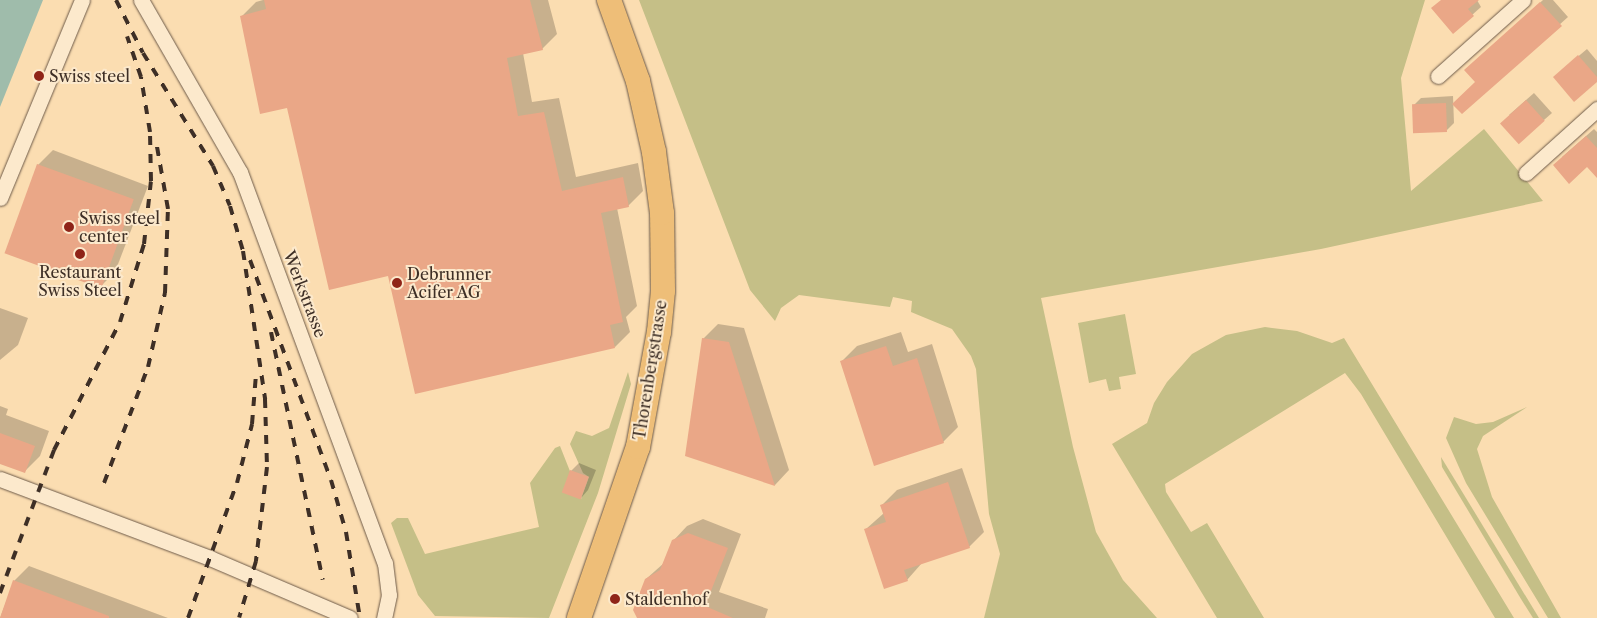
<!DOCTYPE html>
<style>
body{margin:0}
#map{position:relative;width:1597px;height:618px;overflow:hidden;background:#fbddb1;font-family:"Libre Caslon Text",serif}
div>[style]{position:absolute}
.green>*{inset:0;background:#c5bf87}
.water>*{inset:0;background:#9fbcab}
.shadow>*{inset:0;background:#0003}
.building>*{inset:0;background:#eaa787;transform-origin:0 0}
.roads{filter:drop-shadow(0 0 1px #6d5a49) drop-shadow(0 0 1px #6d5a49)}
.street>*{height:15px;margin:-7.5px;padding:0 7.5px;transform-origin:7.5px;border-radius:7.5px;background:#fce9cc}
.primary>*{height:24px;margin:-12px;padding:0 12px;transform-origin:12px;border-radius:12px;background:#eebe78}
.rail>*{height:4px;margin-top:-2px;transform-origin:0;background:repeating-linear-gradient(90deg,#3e2f26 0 9px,transparent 0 18px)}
.dots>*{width:14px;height:14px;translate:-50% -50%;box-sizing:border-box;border:2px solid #fce9cc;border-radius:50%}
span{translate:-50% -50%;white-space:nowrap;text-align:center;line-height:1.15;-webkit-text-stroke:4px #fce9cc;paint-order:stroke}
.poi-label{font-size:16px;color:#3e2f26}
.left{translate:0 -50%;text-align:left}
.street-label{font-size:16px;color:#3e2f26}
</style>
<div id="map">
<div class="green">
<div style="clip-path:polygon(639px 0,1425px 0,1401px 78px,1411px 191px,1484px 129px,1543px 201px,1321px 249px,1041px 298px,1073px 447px,1096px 532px,1123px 580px,1157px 618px,984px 618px,1000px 554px,989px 514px,976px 369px,971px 356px,952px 329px,911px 312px,912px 301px,893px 297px,890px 307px,799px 295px,781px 308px,775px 321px,750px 290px)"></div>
<div style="clip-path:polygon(1125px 314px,1136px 374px,1119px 377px,1121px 389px,1109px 391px,1106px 379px,1089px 383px,1078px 323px)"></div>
<div style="clip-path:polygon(1265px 327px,1297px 331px,1332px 343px,1344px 338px,1514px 618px,1495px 618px,1361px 394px,1345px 373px,1165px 484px,1166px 492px,1191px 532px,1207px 523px,1264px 618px,1217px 618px,1112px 444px,1147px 423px,1154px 403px,1167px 382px,1192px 354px,1226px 335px)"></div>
<div style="clip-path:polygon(628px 372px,631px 384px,598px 493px,549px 618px,435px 616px,418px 595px,391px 523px,397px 518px,408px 518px,425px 554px,539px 527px,530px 483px,555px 448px,560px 446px,581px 499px,589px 477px,583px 473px,570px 444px,576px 431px,592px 436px,609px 428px)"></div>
<div style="clip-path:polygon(1527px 407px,1483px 436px,1477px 449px,1492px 497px,1561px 618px,1548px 618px,1466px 483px,1446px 438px,1454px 417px,1476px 424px,1493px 422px)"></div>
<div style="clip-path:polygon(1441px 457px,1539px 618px,1533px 618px,1521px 599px,1442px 467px)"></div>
</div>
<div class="water">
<div style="clip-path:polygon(0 0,43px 0,0 107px)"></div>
</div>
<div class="shadow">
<div style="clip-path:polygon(263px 0,548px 0,557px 34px,542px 49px,523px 53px,532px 102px,559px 98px,576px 177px,638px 163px,643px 191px,628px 206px,617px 208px,637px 306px,626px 317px,630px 332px,615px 347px,389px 274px,288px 106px,241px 17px,256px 2px)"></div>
<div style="clip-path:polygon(1441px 0,1477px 0,1481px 7px,1453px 32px)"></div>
<div style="clip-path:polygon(1543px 0,1553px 0,1568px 17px,1462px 112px,1477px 82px,1474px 63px)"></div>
<div style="clip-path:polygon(1587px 49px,1597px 61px,1597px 80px,1562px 70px)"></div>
<div style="clip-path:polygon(1534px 93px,1552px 113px,1544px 120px,1509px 115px)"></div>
<div style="clip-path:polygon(1453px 96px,1454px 123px,1447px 130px,1413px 106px,1421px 98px)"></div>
<div style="clip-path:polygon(1594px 129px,1597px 132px,1597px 173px,1587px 166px,1562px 157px)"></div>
<div style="clip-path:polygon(53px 150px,148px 186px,115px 272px,100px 287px,38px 165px)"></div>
<div style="clip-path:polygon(0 308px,28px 318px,18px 345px,0 360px)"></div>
<div style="clip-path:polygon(718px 324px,744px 328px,789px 470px,775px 485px,687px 455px,703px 339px)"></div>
<div style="clip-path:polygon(901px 332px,908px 352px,932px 344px,958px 427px,943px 442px,842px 361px,857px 346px)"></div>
<div style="clip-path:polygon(0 406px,8px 409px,6px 415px,49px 431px,40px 456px,25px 471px,0 462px)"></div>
<div style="clip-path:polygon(579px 463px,596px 470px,588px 490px,581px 498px,571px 471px)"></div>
<div style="clip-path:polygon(962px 468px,984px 532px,969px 547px,922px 563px,907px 580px,866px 529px,884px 513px,882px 505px,897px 490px)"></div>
<div style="clip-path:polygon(703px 519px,741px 534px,719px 592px,768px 609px,765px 618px,638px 618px,646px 579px,664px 563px,673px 541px,687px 526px)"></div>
<div style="clip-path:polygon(29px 566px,168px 618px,0 618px,14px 581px)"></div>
</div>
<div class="building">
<div style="clip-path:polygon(264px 0,530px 0,543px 50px,507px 58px,518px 116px,544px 112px,562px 191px,623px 177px,629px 207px,601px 213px,623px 322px,610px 325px,615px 348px,415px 394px,388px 276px,329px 290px,287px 108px,260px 114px,240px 16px,266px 9px)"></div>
<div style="clip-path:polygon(1441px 0,1479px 0,1468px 9px,1474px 16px,1453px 34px,1431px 8px)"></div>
<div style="clip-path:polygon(1540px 2px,1562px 26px,1462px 114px,1452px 104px,1475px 82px,1464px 70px)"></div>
<div style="clip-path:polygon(1578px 55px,1597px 77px,1597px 82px,1574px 102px,1553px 77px)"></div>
<div style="left:1526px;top:100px;width:28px;height:35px;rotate:48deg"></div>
<div style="left:1446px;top:103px;width:29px;height:34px;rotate:88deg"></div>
<div style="clip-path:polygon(1586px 136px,1597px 148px,1597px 178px,1587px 167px,1569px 184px,1553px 165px)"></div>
<div style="left:37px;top:164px;width:103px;height:95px;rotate:20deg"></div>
<div style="clip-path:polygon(702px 338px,729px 342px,775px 486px,685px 456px)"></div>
<div style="clip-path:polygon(886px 346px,893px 366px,917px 358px,944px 443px,874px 466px,840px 361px)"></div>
<div style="clip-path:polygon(0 433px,35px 446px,25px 473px,0 464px)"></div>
<div style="left:570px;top:470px;width:20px;height:24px;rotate:20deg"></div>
<div style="clip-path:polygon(948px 482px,970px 548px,904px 570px,908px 581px,884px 589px,864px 529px,886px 522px,880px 505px)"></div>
<div style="clip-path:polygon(688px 533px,728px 548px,705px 606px,733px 618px,637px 618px,633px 610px,645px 579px,660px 570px,672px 540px)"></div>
<div style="clip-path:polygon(13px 580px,109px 616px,109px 618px,0 618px)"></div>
</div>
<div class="roads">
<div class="street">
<div style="left:141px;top:0;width:198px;rotate:60.1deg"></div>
<div style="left:240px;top:172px;width:417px;rotate:69.7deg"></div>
<div style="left:385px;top:563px;width:32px;rotate:83deg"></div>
<div style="left:389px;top:595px;width:24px;rotate:102deg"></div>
<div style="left:1438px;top:76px;width:114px;rotate:-41.8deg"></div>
<div style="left:1526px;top:173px;width:96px;rotate:-42deg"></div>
<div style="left:0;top:198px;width:214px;rotate:-67.5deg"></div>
<div style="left:0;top:479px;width:224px;rotate:20.6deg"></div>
<div style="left:210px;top:558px;width:152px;rotate:23.2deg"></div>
</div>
<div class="primary">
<div style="left:579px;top:618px;width:181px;rotate:-71deg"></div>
<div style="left:638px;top:447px;width:117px;rotate:-79.7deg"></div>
<div style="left:659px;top:332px;width:41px;rotate:-84.4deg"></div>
<div style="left:663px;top:291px;width:78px;rotate:-90.7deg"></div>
<div style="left:662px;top:213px;width:62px;rotate:-97.5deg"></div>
<div style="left:654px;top:152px;width:73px;rotate:-102.7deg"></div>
<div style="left:638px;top:81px;width:86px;rotate:-109.7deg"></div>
</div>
</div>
<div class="rail">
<div style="left:116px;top:0;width:59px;rotate:63deg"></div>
<div style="left:143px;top:53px;width:133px;rotate:58.2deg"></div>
<div style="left:213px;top:166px;width:43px;rotate:67deg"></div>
<div style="left:230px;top:206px;width:47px;rotate:73.9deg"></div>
<div style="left:243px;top:251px;width:150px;rotate:81.5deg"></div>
<div style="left:265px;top:399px;width:68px;rotate:88.3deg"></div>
<div style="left:267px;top:467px;width:95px;rotate:96.7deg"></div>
<div style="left:256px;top:561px;width:59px;rotate:106.6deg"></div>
<div style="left:250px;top:260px;width:234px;rotate:69.8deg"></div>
<div style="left:331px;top:480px;width:54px;rotate:73.9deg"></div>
<div style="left:346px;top:532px;width:87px;rotate:80.8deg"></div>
<div style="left:271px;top:332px;width:253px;rotate:78.2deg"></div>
<div style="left:104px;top:483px;width:124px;rotate:-69.2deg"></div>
<div style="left:148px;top:367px;width:76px;rotate:-77.1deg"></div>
<div style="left:165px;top:293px;width:84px;rotate:-88deg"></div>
<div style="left:168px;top:209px;width:69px;rotate:-100deg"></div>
<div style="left:0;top:593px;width:153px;rotate:-69.3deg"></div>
<div style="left:54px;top:450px;width:144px;rotate:-62.7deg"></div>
<div style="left:120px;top:322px;width:82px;rotate:-72.9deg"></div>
<div style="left:144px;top:244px;width:63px;rotate:-83.7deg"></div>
<div style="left:151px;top:181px;width:49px;rotate:-91.2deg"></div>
<div style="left:150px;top:132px;width:56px;rotate:-99.3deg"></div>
<div style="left:141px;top:77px;width:43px;rotate:-108.9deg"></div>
<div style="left:188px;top:618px;width:144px;rotate:-70.1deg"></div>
<div style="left:237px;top:483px;width:61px;rotate:-75.7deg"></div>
<div style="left:252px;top:424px;width:50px;rotate:-85.4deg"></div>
</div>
<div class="dots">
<div style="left:39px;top:76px;background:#8f2418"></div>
<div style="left:69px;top:227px;background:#8f2418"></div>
<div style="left:80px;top:254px;background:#8f2418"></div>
<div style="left:397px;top:283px;background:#8f2418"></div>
<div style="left:615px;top:599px;background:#8f2418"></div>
</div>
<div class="poi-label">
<span class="left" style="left:49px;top:76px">Swiss steel</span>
<span class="left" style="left:79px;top:227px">Swiss steel<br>center</span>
<span style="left:80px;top:281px">Restaurant<br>Swiss Steel</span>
<span class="left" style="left:407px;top:283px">Debrunner<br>Acifer AG</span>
<span class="left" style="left:625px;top:599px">Staldenhof</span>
</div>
<div class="street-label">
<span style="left:305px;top:294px;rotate:69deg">Werkstrasse</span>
<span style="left:650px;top:370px;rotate:-81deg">Thorenbergstrasse</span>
</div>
</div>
